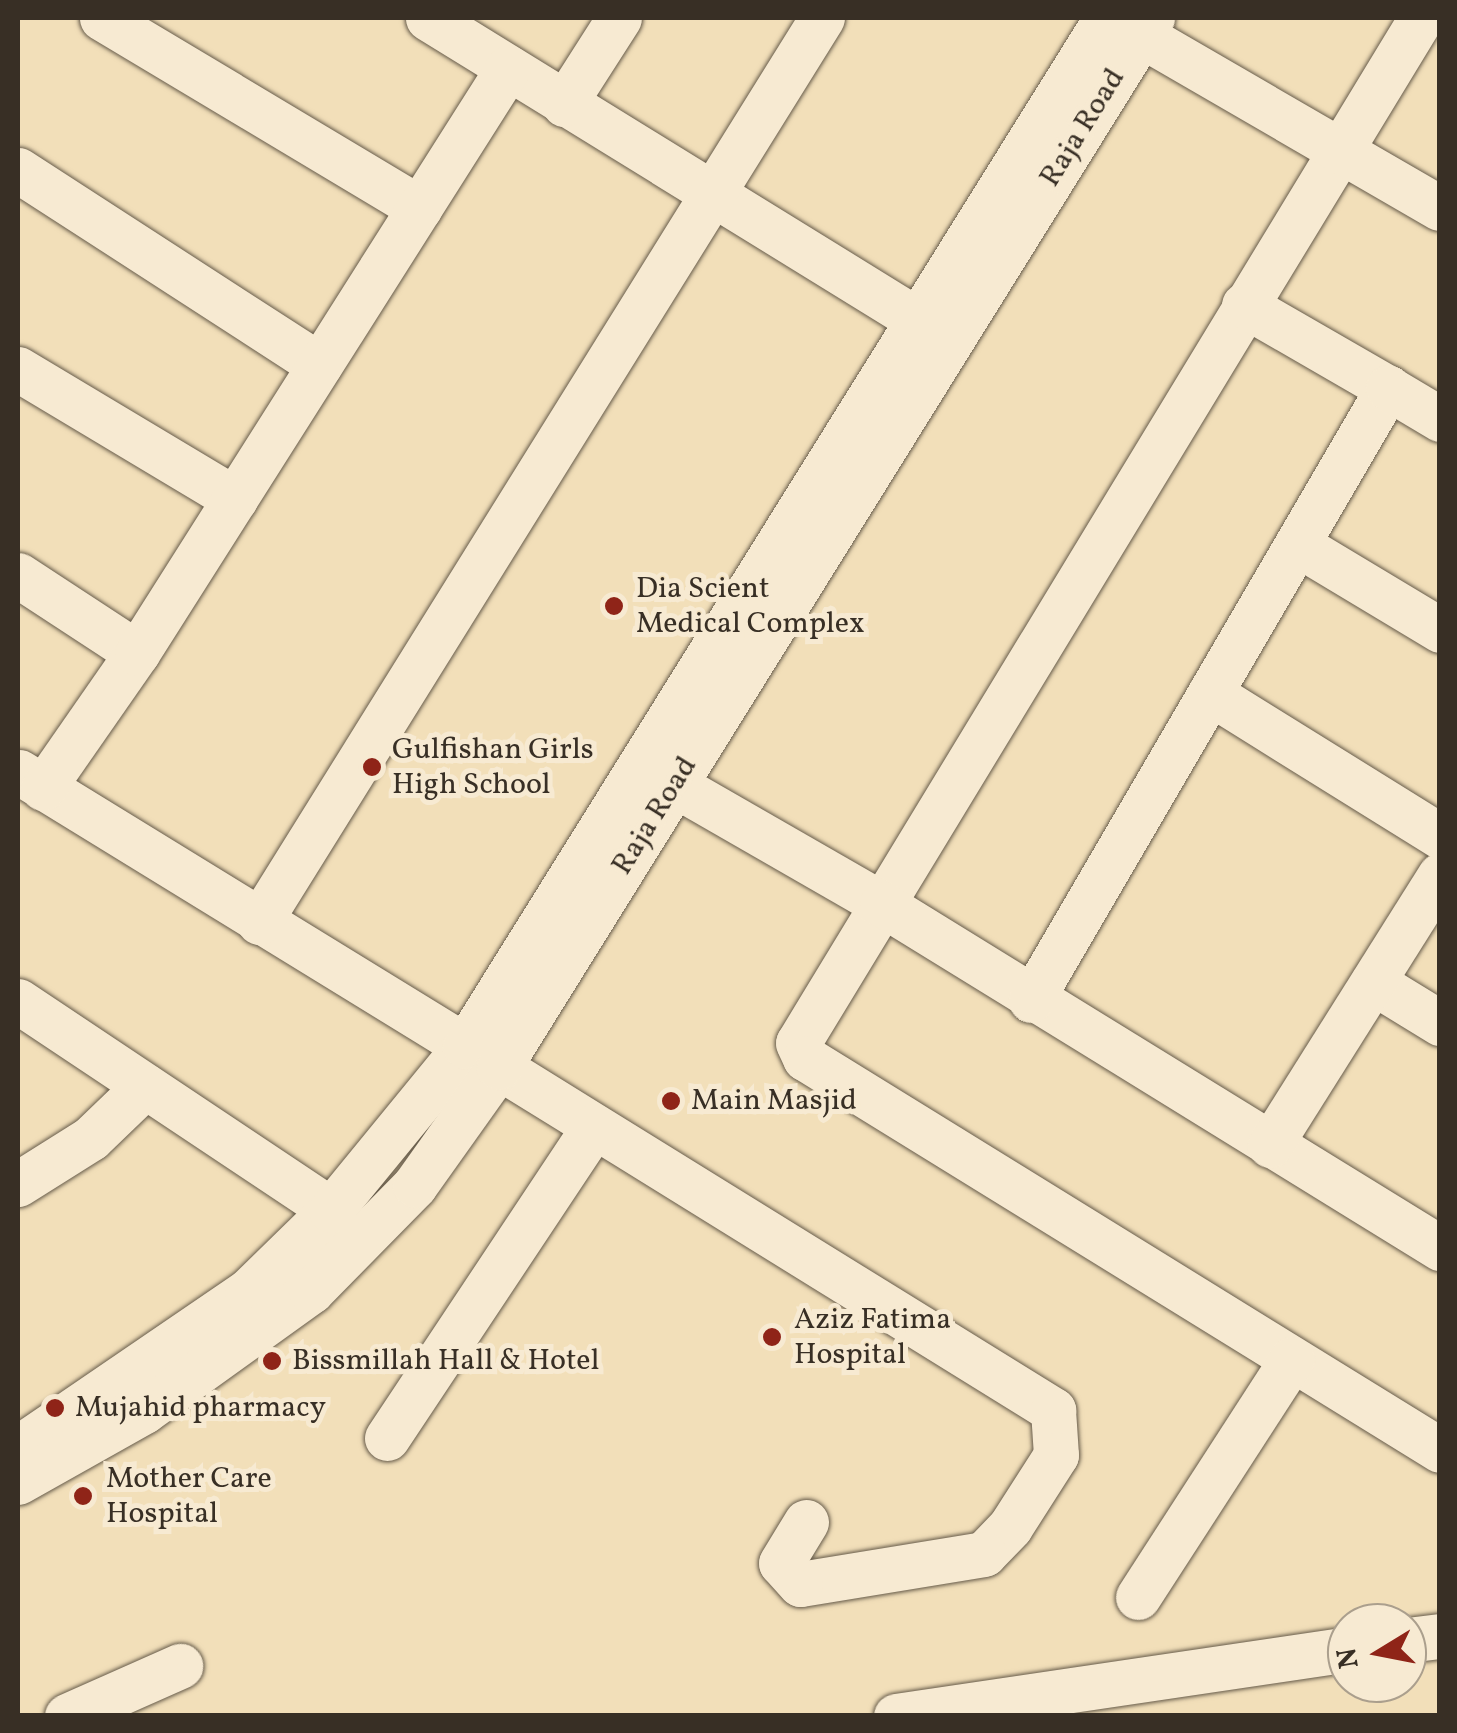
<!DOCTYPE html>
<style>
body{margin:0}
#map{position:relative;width:1457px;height:1733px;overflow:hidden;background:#f2dfb9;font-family:Vollkorn,serif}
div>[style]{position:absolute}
.roads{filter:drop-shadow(0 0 2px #665b4a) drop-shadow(0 0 2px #665b4a)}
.minor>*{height:45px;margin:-22.5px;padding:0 22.5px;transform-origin:22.5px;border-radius:22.5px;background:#f7ead2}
.dots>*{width:28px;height:28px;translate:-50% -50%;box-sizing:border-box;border:5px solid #f7ead2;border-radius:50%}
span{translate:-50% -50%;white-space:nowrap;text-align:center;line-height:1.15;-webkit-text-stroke:10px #f7ead2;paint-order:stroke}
.street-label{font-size:30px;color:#382f25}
.poi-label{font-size:30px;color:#382f25}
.left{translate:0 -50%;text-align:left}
.frame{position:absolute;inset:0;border:20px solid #382f25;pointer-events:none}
.north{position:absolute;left:1327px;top:1603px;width:100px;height:100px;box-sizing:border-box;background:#f7ead2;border:2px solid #ab9f8d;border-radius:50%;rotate:260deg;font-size:28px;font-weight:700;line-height:40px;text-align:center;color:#382f25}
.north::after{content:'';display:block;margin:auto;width:35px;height:45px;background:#8f2418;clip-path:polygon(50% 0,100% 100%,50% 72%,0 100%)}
</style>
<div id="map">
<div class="roads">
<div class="minor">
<div style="left:102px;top:18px;width:370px;rotate:30.9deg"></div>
<div style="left:428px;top:18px;width:579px;rotate:31.66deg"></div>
<div style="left:1421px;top:18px;width:1199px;rotate:121.29deg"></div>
<div style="left:798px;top:1043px;width:17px;rotate:65deg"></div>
<div style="left:805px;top:1058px;width:746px;rotate:31.69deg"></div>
<div style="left:1141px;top:35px;width:345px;rotate:30.1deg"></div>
<div style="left:564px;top:104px;width:102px;rotate:-57.4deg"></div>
<div style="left:18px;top:170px;width:359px;rotate:32.9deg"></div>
<div style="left:1244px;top:305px;width:166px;rotate:30deg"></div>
<div style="left:18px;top:369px;width:253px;rotate:30.9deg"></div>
<div style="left:1297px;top:544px;width:167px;rotate:31deg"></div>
<div style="left:18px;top:575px;width:142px;rotate:33.2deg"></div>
<div style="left:1210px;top:693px;width:271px;rotate:31.9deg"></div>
<div style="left:19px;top:772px;width:523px;rotate:31.56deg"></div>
<div style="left:675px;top:785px;width:239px;rotate:29.9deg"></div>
<div style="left:882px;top:904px;width:656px;rotate:31.65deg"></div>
<div style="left:43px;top:788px;width:165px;rotate:-55.2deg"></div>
<div style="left:137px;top:653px;width:693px;rotate:-57.62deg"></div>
<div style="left:259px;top:922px;width:1065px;rotate:-58.09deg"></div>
<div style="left:1373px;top:982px;width:79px;rotate:31.5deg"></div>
<div style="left:1031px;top:1000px;width:709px;rotate:-59.74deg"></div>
<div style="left:1388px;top:388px;width:61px;rotate:30.8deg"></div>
<div style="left:18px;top:1001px;width:376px;rotate:33.7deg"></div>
<div style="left:499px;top:1067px;width:652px;rotate:31.76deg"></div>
<div style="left:1053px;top:1410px;width:45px;rotate:86.2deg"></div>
<div style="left:1056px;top:1455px;width:85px;rotate:122.6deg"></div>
<div style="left:1010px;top:1527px;width:37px;rotate:134deg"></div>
<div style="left:984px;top:1554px;width:186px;rotate:170.7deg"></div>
<div style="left:800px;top:1584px;width:28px;rotate:-132deg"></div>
<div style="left:781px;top:1563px;width:48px;rotate:-58.6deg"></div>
<div style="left:1270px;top:1145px;width:319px;rotate:-57.8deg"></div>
<div style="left:18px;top:1184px;width:86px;rotate:-32.2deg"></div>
<div style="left:91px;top:1138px;width:75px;rotate:-43.9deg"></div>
<div style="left:387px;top:1438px;width:374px;rotate:-56.4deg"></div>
<div style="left:18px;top:1448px;width:277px;rotate:-34.3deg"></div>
<div style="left:247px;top:1292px;width:117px;rotate:-44.3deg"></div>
<div style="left:331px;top:1210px;width:212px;rotate:-50.7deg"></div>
<div style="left:465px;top:1046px;width:1211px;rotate:-58.05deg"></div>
<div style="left:18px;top:1482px;width:145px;rotate:-29.4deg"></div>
<div style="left:144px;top:1411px;width:206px;rotate:-35.7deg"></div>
<div style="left:311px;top:1291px;width:148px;rotate:-45.5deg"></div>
<div style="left:415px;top:1185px;width:145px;rotate:-54.6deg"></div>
<div style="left:499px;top:1067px;width:1236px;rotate:-58.1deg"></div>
<div style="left:1138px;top:1597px;width:283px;rotate:-57.1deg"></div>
<div style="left:1407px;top:1640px;width:33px;rotate:-7deg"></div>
<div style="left:67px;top:1716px;width:124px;rotate:-23.9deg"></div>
<div style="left:896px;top:1716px;width:456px;rotate:-8.4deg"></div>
</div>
</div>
<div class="dots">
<div style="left:614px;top:606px;background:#8f2418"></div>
<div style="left:372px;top:767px;background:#8f2418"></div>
<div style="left:671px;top:1101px;background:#8f2418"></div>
<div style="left:772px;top:1337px;background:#8f2418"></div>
<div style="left:272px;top:1361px;background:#8f2418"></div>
<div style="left:55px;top:1408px;background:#8f2418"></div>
<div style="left:83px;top:1496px;background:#8f2418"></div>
</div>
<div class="street-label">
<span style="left:1083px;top:128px;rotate:-58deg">Raja Road</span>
<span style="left:655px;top:816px;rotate:-58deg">Raja Road</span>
</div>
<div class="poi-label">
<span class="left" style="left:636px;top:606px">Dia Scient<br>Medical Complex</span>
<span class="left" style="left:392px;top:767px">Gulfishan Girls<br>High School</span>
<span class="left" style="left:691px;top:1101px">Main Masjid</span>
<span class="left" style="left:794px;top:1337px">Aziz Fatima<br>Hospital</span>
<span class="left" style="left:292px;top:1361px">Bissmillah Hall &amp; Hotel</span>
<span class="left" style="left:75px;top:1408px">Mujahid pharmacy</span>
<span class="left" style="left:106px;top:1496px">Mother Care<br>Hospital</span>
</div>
<div class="frame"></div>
<div class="north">N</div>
</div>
